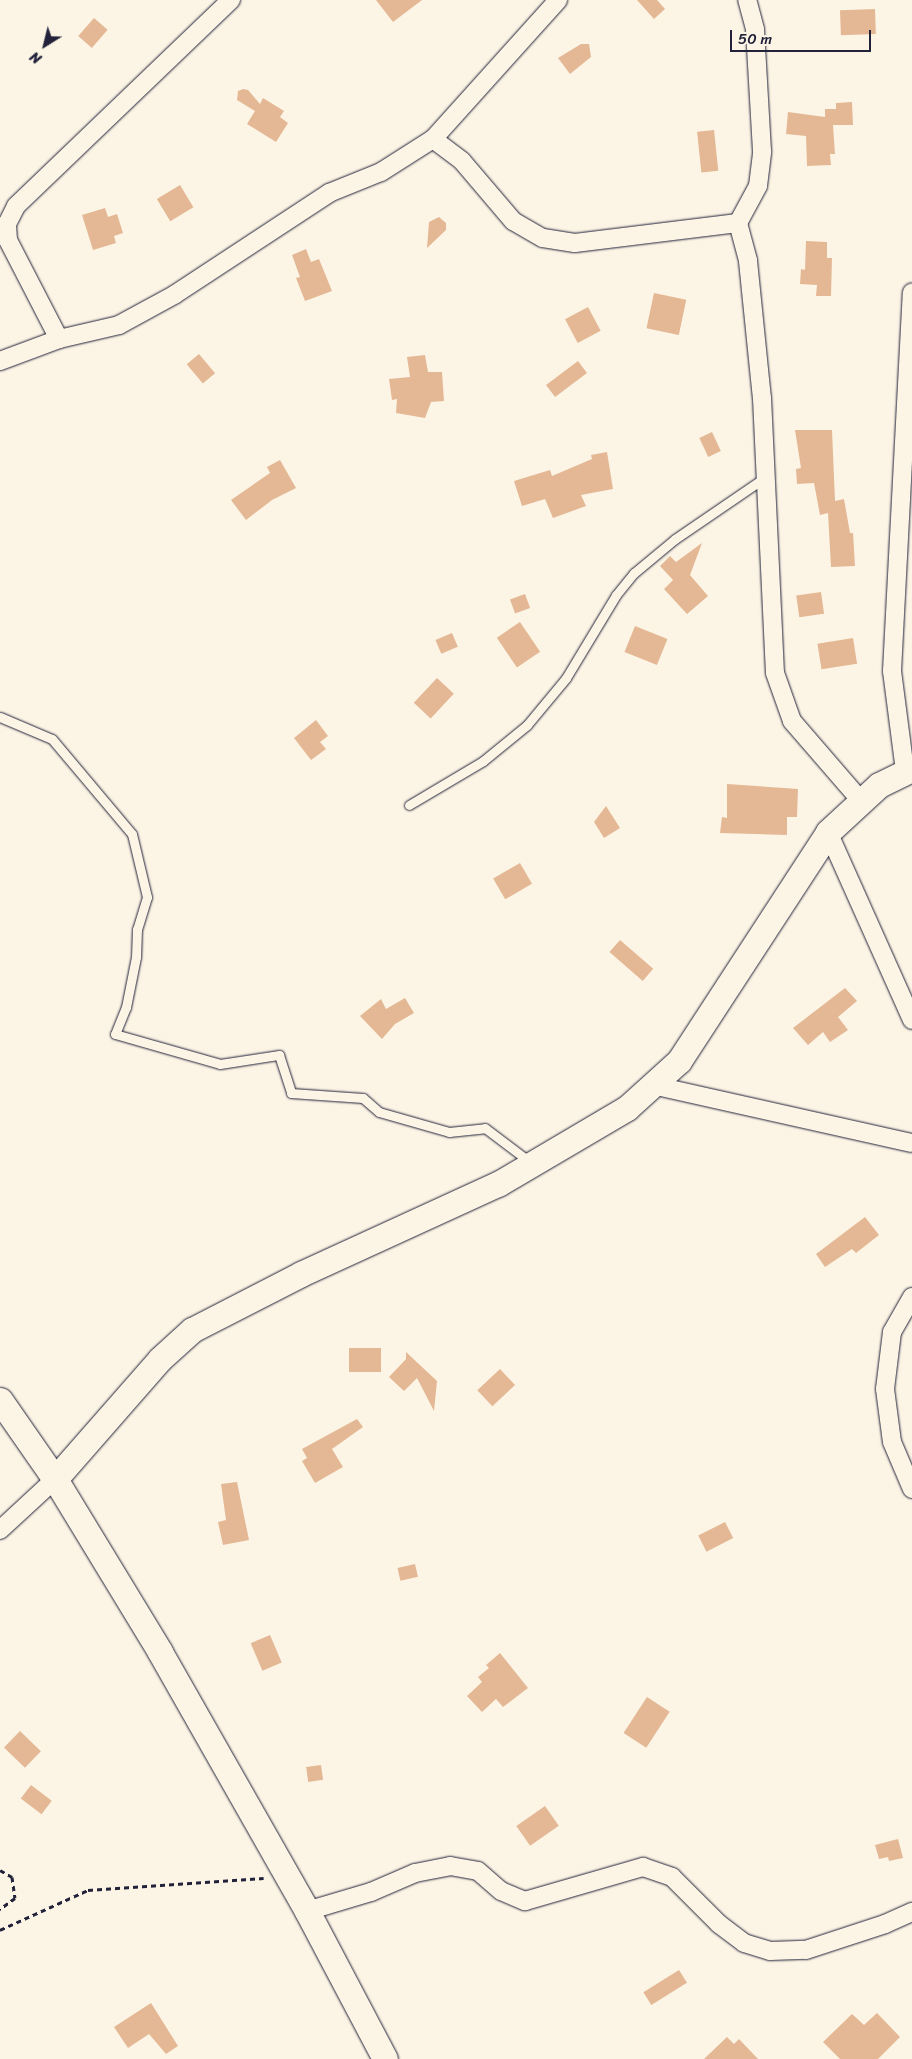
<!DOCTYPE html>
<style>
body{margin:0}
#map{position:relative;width:912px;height:2059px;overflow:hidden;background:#fcf5e5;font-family:Sriracha,sans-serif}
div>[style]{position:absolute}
.building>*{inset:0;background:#e4b895;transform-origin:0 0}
.path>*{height:3px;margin-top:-1.5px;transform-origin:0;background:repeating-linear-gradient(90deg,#22223b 0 5px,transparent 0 9px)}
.roads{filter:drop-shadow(0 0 1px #22223b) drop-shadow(0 0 1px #22223b)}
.lane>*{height:9px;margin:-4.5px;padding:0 4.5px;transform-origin:4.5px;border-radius:4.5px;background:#fcf5e5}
.street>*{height:18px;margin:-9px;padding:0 9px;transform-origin:9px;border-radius:9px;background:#fcf5e5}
.secondary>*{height:25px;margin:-12.5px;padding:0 12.5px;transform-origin:12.5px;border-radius:12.5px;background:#fcf5e5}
span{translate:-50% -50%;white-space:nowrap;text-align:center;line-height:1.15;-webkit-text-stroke:4.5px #fcf5e5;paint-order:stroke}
.north{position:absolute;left:20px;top:20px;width:50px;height:50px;-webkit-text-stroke:4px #fcf5e5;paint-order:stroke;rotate:216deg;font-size:14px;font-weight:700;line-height:20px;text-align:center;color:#22223b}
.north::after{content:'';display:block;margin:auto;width:18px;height:22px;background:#22223b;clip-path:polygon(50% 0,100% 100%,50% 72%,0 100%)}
.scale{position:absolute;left:730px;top:30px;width:141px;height:22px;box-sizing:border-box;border:2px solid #22223b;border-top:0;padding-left:6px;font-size:15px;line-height:18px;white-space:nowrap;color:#22223b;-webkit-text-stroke:4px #fcf5e5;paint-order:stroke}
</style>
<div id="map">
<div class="building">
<div style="clip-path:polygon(376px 0,422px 0,393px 22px)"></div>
<div style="clip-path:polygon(637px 0,657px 0,665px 9px,654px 19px)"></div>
<div style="left:875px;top:9px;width:25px;height:35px;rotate:88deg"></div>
<div style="left:94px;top:18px;width:18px;height:24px;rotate:41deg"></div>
<div style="clip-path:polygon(581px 44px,589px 44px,591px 57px,570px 74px,558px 58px)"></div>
<div style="clip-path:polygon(243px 89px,248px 90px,260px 104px,263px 98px,284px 111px,280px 117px,288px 123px,276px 142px,247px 124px,255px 111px,237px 100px,238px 91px)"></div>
<div style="clip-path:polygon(852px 102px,853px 125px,833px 125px,835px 154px,830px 154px,831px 165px,807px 166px,806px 136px,786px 134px,788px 112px,825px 117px,825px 109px,836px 109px,836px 103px)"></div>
<div style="left:714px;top:130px;width:41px;height:17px;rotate:84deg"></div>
<div style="left:180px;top:185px;width:26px;height:27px;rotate:59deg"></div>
<div style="clip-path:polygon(105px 208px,108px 217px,117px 214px,123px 233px,114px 236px,116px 243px,93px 250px,82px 215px)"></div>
<div style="clip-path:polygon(439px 217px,446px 223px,446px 230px,427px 248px,429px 222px)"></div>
<div style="clip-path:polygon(806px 241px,827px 242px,827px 258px,832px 258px,831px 296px,816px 296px,817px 285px,800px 284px,801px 269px,805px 270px)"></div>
<div style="clip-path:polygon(306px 249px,311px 262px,319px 259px,332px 291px,305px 301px,296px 278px,300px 277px,292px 255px)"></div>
<div style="left:654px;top:293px;width:33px;height:36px;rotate:12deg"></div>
<div style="left:588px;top:307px;width:27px;height:26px;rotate:62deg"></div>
<div style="left:199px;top:354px;width:25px;height:16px;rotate:50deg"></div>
<div style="clip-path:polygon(425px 355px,428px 372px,442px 372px,444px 401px,431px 402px,425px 418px,396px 413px,397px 399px,392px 400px,389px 379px,410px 377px,407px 357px)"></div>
<div style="left:578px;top:361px;width:15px;height:40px;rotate:53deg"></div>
<div style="clip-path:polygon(795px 430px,832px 430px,835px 501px,844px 499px,850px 533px,853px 533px,855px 566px,831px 567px,828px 513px,820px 515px,814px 483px,797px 484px,796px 469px,801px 468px)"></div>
<div style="left:712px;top:432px;width:21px;height:14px;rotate:65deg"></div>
<div style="clip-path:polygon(607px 452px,613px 489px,581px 495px,586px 506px,553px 518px,545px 499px,522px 506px,514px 481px,550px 470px,552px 476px,592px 459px,591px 455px)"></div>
<div style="clip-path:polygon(280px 460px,296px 488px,272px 500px,246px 520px,231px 500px,270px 473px,267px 467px)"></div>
<div style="clip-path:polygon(702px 543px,690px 575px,708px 596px,687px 614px,664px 589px,673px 580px,660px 566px,670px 556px,676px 562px)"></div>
<div style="left:821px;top:592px;width:22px;height:25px;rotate:82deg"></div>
<div style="left:525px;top:594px;width:15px;height:16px;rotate:70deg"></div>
<div style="left:520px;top:622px;width:36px;height:28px;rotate:56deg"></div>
<div style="left:635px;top:626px;width:35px;height:28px;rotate:22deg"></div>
<div style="left:452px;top:633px;width:15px;height:18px;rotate:67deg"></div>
<div style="left:853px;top:638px;width:26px;height:36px;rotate:81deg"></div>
<div style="left:437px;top:678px;width:23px;height:34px;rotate:43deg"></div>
<div style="clip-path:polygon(316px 720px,328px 736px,320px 742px,326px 749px,311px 760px,294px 738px)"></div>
<div style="clip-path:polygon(727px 784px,798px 789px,797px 817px,787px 817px,787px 835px,720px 833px,722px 817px,727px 818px)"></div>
<div style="clip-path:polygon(606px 806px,620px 828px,604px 838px,594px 822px)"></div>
<div style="left:520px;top:863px;width:24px;height:31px;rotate:60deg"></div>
<div style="left:620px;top:940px;width:44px;height:16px;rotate:41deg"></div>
<div style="clip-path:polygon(845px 988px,857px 1001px,838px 1017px,848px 1030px,830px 1042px,823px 1032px,808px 1045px,793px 1028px)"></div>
<div style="clip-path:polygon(405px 998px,414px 1013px,395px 1024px,382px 1039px,360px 1016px,381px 999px,386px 1009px)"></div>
<div style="clip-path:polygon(865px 1217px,879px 1235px,856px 1253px,852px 1249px,825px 1267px,816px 1254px)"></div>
<div style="left:349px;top:1348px;width:32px;height:24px"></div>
<div style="clip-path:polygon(406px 1352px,437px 1381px,434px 1411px,417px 1378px,404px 1391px,389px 1377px,406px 1359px)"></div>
<div style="left:500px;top:1369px;width:22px;height:31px;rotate:47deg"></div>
<div style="clip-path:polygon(357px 1419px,363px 1427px,332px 1449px,343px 1467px,315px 1483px,302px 1461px,307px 1458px,302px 1449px)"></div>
<div style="clip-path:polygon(237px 1482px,249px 1540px,223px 1545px,218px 1522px,226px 1520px,221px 1484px)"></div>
<div style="left:725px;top:1522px;width:18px;height:30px;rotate:63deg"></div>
<div style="left:415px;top:1564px;width:13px;height:18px;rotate:77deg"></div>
<div style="left:270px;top:1635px;width:30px;height:21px;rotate:67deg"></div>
<div style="clip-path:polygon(500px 1653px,528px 1688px,503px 1707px,496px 1699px,482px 1712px,467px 1696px,482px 1682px,478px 1677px,489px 1668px,486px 1665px)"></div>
<div style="left:647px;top:1697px;width:27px;height:43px;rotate:33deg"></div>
<div style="left:20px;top:1731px;width:29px;height:23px;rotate:44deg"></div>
<div style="left:321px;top:1765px;width:15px;height:15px;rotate:82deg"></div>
<div style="left:31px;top:1785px;width:26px;height:17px;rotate:37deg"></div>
<div style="left:545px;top:1806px;width:24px;height:35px;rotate:55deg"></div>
<div style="clip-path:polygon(898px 1839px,903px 1858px,889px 1861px,888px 1857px,879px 1859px,875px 1845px)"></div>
<div style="left:679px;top:1970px;width:15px;height:42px;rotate:58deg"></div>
<div style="clip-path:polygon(151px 2003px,178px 2046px,166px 2054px,149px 2034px,128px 2048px,114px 2027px)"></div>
<div style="clip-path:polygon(877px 2013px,900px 2037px,878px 2059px,840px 2059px,823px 2042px,852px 2014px,864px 2025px)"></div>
<div style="clip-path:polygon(727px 2037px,734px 2044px,739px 2039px,758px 2059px,704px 2059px)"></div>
</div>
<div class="path">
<div style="left:0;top:1870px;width:14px;rotate:30deg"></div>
<div style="left:12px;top:1877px;width:21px;rotate:82deg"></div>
<div style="left:15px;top:1898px;width:19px;rotate:144deg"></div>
<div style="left:0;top:1930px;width:97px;rotate:-24.4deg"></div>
<div style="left:88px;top:1890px;width:176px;rotate:-3.9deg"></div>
</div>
<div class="roads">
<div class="lane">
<div style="left:0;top:717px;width:56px;rotate:22.9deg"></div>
<div style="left:52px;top:739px;width:124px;rotate:49.9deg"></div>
<div style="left:132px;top:834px;width:65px;rotate:76.6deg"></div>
<div style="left:147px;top:897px;width:34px;rotate:107deg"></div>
<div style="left:137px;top:929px;width:28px;rotate:92deg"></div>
<div style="left:136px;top:957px;width:51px;rotate:101.3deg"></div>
<div style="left:126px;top:1007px;width:29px;rotate:112deg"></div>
<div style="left:115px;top:1034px;width:109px;rotate:15.9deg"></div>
<div style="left:220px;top:1064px;width:60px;rotate:-8.7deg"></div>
<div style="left:279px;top:1055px;width:40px;rotate:72deg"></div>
<div style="left:291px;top:1093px;width:72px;rotate:4deg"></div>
<div style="left:363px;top:1098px;width:21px;rotate:41deg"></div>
<div style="left:379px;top:1112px;width:73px;rotate:15.9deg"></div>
<div style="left:449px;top:1132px;width:36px;rotate:-6deg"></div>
<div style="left:485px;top:1128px;width:56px;rotate:37.1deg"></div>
<div style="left:409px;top:805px;width:86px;rotate:-30.7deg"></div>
<div style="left:483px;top:761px;width:57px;rotate:-39.3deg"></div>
<div style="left:527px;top:725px;width:61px;rotate:-50.3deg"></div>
<div style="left:566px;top:678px;width:97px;rotate:-58.9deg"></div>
<div style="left:616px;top:595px;width:28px;rotate:-51deg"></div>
<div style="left:634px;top:573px;width:53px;rotate:-39.7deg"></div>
<div style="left:675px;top:539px;width:108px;rotate:-34.4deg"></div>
</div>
<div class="street">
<div style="left:433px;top:139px;width:36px;rotate:37deg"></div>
<div style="left:462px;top:161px;width:79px;rotate:49.6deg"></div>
<div style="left:513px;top:221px;width:34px;rotate:30deg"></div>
<div style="left:543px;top:238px;width:32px;rotate:9deg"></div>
<div style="left:575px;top:243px;width:164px;rotate:-7deg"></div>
<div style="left:738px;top:223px;width:39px;rotate:75deg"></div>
<div style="left:748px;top:261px;width:138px;rotate:84.2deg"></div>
<div style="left:762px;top:398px;width:275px;rotate:87.3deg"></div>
<div style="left:775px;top:673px;width:51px;rotate:70.5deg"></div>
<div style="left:792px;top:721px;width:106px;rotate:49.2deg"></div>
<div style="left:738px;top:223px;width:42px;rotate:-61.6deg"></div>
<div style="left:758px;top:186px;width:35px;rotate:-83deg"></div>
<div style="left:762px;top:151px;width:122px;rotate:-93.3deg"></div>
<div style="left:755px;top:29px;width:30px;rotate:-105deg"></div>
<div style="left:59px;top:339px;width:111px;rotate:-117.3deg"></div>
<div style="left:8px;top:240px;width:16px;rotate:-94deg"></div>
<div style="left:7px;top:224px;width:20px;rotate:-63deg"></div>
<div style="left:16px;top:206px;width:298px;rotate:-43.8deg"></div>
<div style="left:0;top:361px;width:63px;rotate:-20.4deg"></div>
<div style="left:59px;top:339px;width:62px;rotate:-13.1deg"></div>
<div style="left:119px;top:325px;width:63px;rotate:-28.6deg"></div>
<div style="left:174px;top:295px;width:186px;rotate:-33.3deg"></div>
<div style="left:329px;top:193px;width:56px;rotate:-22deg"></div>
<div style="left:381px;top:172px;width:62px;rotate:-32.4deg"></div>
<div style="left:433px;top:139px;width:187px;rotate:-48deg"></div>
<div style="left:905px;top:771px;width:101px;rotate:-97.4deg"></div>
<div style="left:892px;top:671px;width:379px;rotate:-87deg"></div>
<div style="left:828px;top:832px;width:206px;rotate:65.9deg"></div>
<div style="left:652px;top:1085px;width:266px;rotate:12.6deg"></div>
<div style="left:912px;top:1297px;width:40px;rotate:119.7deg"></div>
<div style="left:892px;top:1332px;width:57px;rotate:97deg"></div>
<div style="left:885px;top:1389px;width:53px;rotate:82.5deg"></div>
<div style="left:892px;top:1442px;width:51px;rotate:66.9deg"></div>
<div style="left:0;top:1530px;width:75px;rotate:-42.8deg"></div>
<div style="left:307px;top:1911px;width:67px;rotate:-16.5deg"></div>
<div style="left:371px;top:1892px;width:48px;rotate:-23.4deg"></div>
<div style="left:415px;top:1873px;width:36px;rotate:-11deg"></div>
<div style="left:450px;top:1866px;width:28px;rotate:10deg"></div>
<div style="left:478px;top:1871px;width:30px;rotate:41deg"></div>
<div style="left:501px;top:1891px;width:26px;rotate:23deg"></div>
<div style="left:525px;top:1901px;width:123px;rotate:-16.1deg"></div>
<div style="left:643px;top:1867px;width:31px;rotate:19deg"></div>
<div style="left:672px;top:1877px;width:66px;rotate:45deg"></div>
<div style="left:719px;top:1924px;width:31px;rotate:37deg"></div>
<div style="left:744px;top:1943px;width:27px;rotate:17deg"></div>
<div style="left:770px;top:1951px;width:36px;rotate:-2deg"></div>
<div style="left:806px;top:1950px;width:83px;rotate:-18.2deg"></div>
<div style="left:885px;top:1924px;width:30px;rotate:-24deg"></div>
</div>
<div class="secondary">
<div style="left:0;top:1400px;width:96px;rotate:55.2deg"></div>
<div style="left:55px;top:1479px;width:202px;rotate:58.7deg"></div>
<div style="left:160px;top:1652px;width:298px;rotate:60.4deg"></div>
<div style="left:307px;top:1911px;width:167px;rotate:62.2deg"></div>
<div style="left:55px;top:1479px;width:159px;rotate:-48.8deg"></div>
<div style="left:160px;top:1359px;width:43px;rotate:-42.2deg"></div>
<div style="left:192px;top:1330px;width:123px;rotate:-27.2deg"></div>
<div style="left:301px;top:1274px;width:217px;rotate:-24.6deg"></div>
<div style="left:498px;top:1184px;width:150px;rotate:-30.5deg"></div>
<div style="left:627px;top:1108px;width:70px;rotate:-42.1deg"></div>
<div style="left:679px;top:1061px;width:273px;rotate:-56.9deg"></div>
<div style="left:828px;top:832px;width:69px;rotate:-42.7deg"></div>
<div style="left:879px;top:785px;width:37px;rotate:-26deg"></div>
</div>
</div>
<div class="north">N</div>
<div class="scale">50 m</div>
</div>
